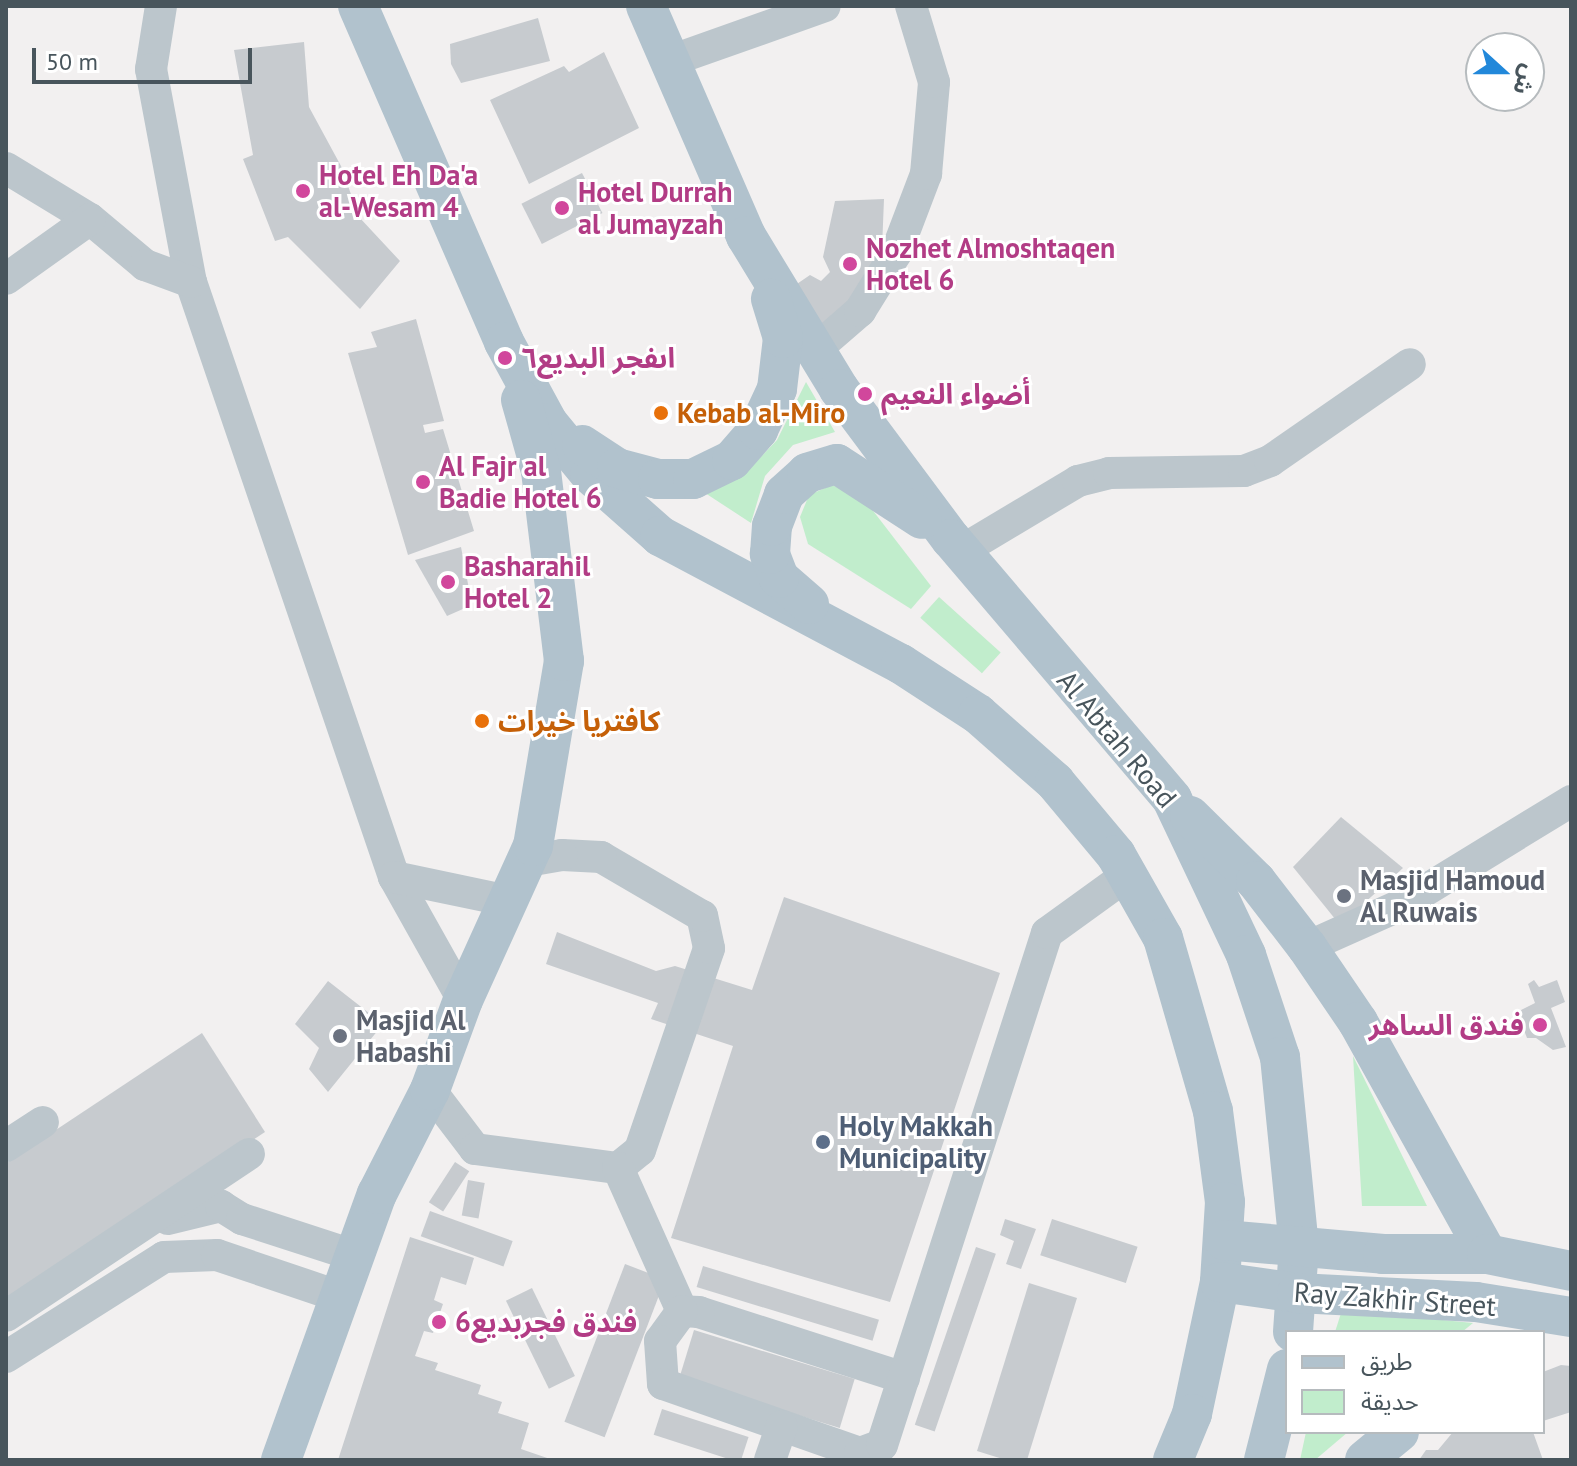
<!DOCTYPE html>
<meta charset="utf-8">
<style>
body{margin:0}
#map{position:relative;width:1577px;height:1466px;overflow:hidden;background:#f2f0f0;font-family:"PT Sans","Noto Sans Arabic",sans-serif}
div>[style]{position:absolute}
.green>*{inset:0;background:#c1edcc;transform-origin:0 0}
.building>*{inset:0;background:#c7cbcf;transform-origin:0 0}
.minor>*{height:32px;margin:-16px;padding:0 16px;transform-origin:16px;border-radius:16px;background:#bcc6cc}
.major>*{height:40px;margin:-20px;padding:0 20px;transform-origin:20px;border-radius:20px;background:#b1c2cd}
.dots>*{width:22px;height:22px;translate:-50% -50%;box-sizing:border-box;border:4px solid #fff;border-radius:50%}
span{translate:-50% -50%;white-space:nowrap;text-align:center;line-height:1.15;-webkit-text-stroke:6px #fff;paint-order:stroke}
.hotel-label{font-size:28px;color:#b23c85;font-weight:700}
.left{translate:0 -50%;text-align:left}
.right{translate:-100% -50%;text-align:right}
.food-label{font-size:28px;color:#c56008;font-weight:700}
.street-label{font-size:28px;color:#48555c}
.worship-label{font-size:28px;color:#5b616d;font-weight:700}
.service-label{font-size:28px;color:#4e5e75;font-weight:700}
.frame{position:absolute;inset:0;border:8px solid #48555c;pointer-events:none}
.legend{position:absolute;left:1285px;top:1330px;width:260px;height:104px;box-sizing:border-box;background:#fff;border:2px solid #b6bbbe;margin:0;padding:10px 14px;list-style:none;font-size:24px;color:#48555c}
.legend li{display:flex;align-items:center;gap:16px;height:40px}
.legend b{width:40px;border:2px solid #b6bbbe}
.north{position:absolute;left:1465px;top:32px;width:80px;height:80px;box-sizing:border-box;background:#fff;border:2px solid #b6bbbe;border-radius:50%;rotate:111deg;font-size:22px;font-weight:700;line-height:32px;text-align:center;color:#48555c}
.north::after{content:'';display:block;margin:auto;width:28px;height:36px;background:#2288da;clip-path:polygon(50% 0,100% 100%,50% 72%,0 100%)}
.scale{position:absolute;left:32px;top:48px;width:220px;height:36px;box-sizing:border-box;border:4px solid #48555c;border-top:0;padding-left:10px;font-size:24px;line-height:28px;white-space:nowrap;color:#48555c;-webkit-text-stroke:6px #fff;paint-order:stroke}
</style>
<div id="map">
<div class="green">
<div style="clip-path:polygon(806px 382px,835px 432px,793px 445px,765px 476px,751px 523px,702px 491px,754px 464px,777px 440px)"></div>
<div style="clip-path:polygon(832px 485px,864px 499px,931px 586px,911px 609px,808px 544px,800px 517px,809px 495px)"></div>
<div style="left:939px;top:597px;width:83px;height:28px;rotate:42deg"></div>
<div style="clip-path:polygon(1353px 1056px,1427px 1206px,1362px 1206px)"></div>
<div style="clip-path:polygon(1342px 1310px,1473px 1323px,1462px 1332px,1335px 1332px)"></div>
<div style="clip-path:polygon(1306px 1432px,1348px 1432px,1315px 1460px,1300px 1460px)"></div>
</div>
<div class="building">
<div style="clip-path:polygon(538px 18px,550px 61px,461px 83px,451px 64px,450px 44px)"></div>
<div style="clip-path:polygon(304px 42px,309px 107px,341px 166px,359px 217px,400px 261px,360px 309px,288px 237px,275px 241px,243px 159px,253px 155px,234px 50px)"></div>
<div style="clip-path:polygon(604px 52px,639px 128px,529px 184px,490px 100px,564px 66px,569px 72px)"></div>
<div style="left:582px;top:173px;width:45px;height:68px;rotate:63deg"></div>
<div style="clip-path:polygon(884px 199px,882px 249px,858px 295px,827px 329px,791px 288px,810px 275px,821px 281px,830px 272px,823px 257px,835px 201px)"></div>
<div style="clip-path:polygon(416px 319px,444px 421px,423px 425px,425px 433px,443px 429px,474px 531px,408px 555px,348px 353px,377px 347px,371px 332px)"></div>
<div style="clip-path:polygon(461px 547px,472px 605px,447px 616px,415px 560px)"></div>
<div style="clip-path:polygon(1341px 817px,1403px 868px,1340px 925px,1293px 867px)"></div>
<div style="clip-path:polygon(784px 897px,1000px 973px,890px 1302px,671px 1238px,733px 1046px,651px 1019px,658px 1003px,546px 964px,557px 932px,656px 971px,675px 966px,752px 990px)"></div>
<div style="clip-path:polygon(1534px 980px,1539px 987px,1557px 980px,1565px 1002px,1551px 1008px,1566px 1047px,1553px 1050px,1536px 1038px,1527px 1038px,1517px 1012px,1535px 1003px,1528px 984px)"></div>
<div style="clip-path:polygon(328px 981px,383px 1024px,328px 1092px,309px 1069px,319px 1048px,295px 1024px)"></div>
<div style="clip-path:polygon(202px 1033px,265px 1132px,6px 1304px,6px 1163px)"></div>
<div style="left:455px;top:1162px;width:17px;height:48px;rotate:33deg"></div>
<div style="left:468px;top:1180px;width:17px;height:36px;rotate:10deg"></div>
<div style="left:430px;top:1211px;width:88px;height:27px;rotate:20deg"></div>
<div style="clip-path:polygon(1005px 1219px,1036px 1229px,1021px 1269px,1006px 1264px,1014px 1241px,1000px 1235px)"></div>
<div style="left:1052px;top:1219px;width:90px;height:38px;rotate:18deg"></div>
<div style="clip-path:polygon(410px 1237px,474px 1258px,466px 1285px,441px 1277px,434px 1300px,443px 1304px,433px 1333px,424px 1331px,415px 1356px,438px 1363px,435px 1370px,481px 1385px,478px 1394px,502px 1402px,498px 1413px,529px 1423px,521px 1449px,553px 1460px,338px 1460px)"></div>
<div style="left:976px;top:1247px;width:21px;height:188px;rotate:19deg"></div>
<div style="left:625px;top:1264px;width:43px;height:169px;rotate:21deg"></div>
<div style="left:703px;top:1266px;width:184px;height:22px;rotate:17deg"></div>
<div style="clip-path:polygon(1029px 1283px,1077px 1298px,1027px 1460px,1006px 1460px,977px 1451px)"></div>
<div style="left:532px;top:1288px;width:98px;height:29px;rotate:64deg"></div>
<div style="left:694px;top:1330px;width:168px;height:51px;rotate:17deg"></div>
<div style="clip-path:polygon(1561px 1365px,1571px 1366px,1571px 1412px,1543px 1421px,1543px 1372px)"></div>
<div style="left:662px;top:1409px;width:91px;height:27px;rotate:18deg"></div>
<div style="clip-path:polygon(1453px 1432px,1533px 1432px,1543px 1460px,1419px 1460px,1426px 1450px,1438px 1450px)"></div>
</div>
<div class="minor">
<div style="left:161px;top:6px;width:64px;rotate:99deg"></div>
<div style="left:151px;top:69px;width:217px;rotate:79.4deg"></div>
<div style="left:191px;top:282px;width:629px;rotate:71.16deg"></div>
<div style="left:394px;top:877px;width:141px;rotate:60.7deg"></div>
<div style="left:670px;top:61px;width:164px;rotate:-19.5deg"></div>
<div style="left:6px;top:168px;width:98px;rotate:31.3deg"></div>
<div style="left:90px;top:219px;width:72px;rotate:39.9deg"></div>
<div style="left:145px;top:265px;width:49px;rotate:20.3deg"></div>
<div style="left:6px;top:279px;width:103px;rotate:-35.5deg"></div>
<div style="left:815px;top:350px;width:60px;rotate:-40.9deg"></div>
<div style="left:860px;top:311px;width:68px;rotate:-58.2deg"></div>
<div style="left:896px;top:253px;width:85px;rotate:-69.2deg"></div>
<div style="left:926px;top:174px;width:92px;rotate:-85deg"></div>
<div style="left:934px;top:82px;width:79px;rotate:-106.8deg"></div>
<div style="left:961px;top:551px;width:136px;rotate:-30.9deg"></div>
<div style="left:1078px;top:481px;width:32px;rotate:-14deg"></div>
<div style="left:1109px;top:473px;width:135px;rotate:-0.8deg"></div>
<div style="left:1244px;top:471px;width:28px;rotate:-21deg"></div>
<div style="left:1270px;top:461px;width:170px;rotate:-34.7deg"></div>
<div style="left:394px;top:877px;width:117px;rotate:11.8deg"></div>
<div style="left:1307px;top:947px;width:105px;rotate:-24.1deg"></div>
<div style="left:1403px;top:904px;width:197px;rotate:-31.5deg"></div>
<div style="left:430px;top:1090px;width:74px;rotate:52.7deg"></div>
<div style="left:475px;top:1149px;width:144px;rotate:7.6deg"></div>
<div style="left:618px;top:1168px;width:28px;rotate:-39deg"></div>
<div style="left:640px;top:1150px;width:213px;rotate:-71.1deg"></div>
<div style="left:709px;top:948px;width:33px;rotate:-102deg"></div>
<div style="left:702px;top:916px;width:117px;rotate:-149.7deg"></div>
<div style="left:601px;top:857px;width:39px;rotate:-177deg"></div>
<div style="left:562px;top:855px;width:35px;rotate:170deg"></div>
<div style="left:6px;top:1146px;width:44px;rotate:-33deg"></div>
<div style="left:618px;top:1168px;width:157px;rotate:65.9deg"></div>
<div style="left:168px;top:1219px;width:55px;rotate:-13.8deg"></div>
<div style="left:221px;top:1206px;width:25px;rotate:32deg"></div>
<div style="left:242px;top:1219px;width:117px;rotate:18deg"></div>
<div style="left:6px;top:1316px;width:292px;rotate:-33.7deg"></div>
<div style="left:6px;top:1357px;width:187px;rotate:-32.3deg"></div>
<div style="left:164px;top:1257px;width:53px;rotate:-2.2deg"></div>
<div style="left:217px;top:1255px;width:128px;rotate:18.7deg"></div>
<div style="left:904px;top:1378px;width:215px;rotate:-162.2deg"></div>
<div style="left:699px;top:1312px;width:17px;rotate:-177deg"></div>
<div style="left:682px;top:1311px;width:37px;rotate:126deg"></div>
<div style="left:660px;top:1341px;width:43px;rotate:86deg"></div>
<div style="left:663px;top:1384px;width:209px;rotate:19.3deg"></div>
<div style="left:860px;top:1453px;width:23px;rotate:-20deg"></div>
<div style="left:882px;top:1445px;width:538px;rotate:-72.14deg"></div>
<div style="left:1047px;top:933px;width:99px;rotate:-35.9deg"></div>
<div style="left:770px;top:1460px;width:36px;rotate:-71deg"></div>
</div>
<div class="major">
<div style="left:358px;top:6px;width:366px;rotate:66.5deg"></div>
<div style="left:504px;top:342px;width:92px;rotate:61.5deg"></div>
<div style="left:548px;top:423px;width:66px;rotate:50.5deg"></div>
<div style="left:590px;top:474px;width:94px;rotate:41.5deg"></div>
<div style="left:660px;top:536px;width:273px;rotate:28deg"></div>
<div style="left:901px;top:664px;width:92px;rotate:33deg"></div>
<div style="left:978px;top:714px;width:103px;rotate:41.4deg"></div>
<div style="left:1055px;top:782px;width:95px;rotate:50.1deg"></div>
<div style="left:1116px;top:855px;width:95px;rotate:60.5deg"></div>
<div style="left:1163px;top:938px;width:180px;rotate:73.9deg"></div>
<div style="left:1213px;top:1111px;width:92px;rotate:82.5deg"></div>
<div style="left:1225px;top:1202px;width:80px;rotate:93.6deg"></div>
<div style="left:1220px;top:1282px;width:135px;rotate:102deg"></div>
<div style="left:1192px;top:1414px;width:50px;rotate:112.4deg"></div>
<div style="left:646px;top:6px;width:251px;rotate:66.5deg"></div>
<div style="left:746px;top:236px;width:179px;rotate:58.7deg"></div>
<div style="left:839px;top:389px;width:187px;rotate:53.3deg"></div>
<div style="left:951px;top:539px;width:341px;rotate:49.6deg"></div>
<div style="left:1172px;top:799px;width:173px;rotate:64.6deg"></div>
<div style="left:1246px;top:955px;width:108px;rotate:71.6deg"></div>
<div style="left:1280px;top:1057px;width:190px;rotate:84.3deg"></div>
<div style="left:1299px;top:1246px;width:86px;rotate:94deg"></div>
<div style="left:582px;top:445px;width:42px;rotate:33.3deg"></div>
<div style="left:617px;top:468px;width:42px;rotate:15deg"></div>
<div style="left:658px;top:479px;width:35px"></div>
<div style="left:693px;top:479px;width:43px;rotate:-26deg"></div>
<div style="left:732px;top:460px;width:40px;rotate:-49deg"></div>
<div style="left:758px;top:430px;width:45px;rotate:-65.1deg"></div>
<div style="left:777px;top:389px;width:51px;rotate:-83.3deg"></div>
<div style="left:783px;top:338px;width:41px;rotate:-107.1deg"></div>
<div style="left:809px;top:604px;width:40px;rotate:-139deg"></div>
<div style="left:779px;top:578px;width:26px;rotate:-111deg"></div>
<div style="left:770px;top:554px;width:28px;rotate:-86deg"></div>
<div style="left:772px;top:526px;width:34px;rotate:-69deg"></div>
<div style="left:784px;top:494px;width:31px;rotate:-42deg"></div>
<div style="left:807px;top:473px;width:31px;rotate:-17deg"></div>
<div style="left:837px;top:464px;width:101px;rotate:32.9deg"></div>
<div style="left:1190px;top:816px;width:93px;rotate:44.6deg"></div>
<div style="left:1256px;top:881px;width:83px;rotate:52.3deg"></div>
<div style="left:1307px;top:947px;width:91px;rotate:55.8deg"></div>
<div style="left:1358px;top:1022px;width:265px;rotate:60.9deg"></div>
<div style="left:1224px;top:1240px;width:160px;rotate:5deg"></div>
<div style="left:1383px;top:1254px;width:104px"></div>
<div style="left:1487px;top:1254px;width:86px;rotate:11.4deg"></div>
<div style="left:1220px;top:1282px;width:78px;rotate:8.1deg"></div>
<div style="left:1297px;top:1293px;width:179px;rotate:2.9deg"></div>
<div style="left:1476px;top:1302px;width:96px;rotate:9deg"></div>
<div style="left:281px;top:1460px;width:283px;rotate:-70.2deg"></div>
<div style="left:377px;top:1194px;width:117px;rotate:-63deg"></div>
<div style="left:430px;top:1090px;width:96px;rotate:-69.9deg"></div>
<div style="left:463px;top:1000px;width:169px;rotate:-65.6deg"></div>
<div style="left:533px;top:846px;width:188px;rotate:-80.5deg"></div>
<div style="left:564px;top:661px;width:191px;rotate:-96.9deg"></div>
<div style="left:541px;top:471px;width:74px;rotate:-105.7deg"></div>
<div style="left:1264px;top:1460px;width:94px;rotate:-75.8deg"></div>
<div style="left:1365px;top:1460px;width:44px;rotate:-39.5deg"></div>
</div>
<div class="dots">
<div style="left:303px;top:191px;background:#d1479c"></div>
<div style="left:562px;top:208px;background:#d1479c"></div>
<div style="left:850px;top:264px;background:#d1479c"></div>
<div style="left:505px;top:358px;background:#d1479c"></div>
<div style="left:865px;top:394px;background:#d1479c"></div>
<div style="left:661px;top:413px;background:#e8710a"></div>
<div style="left:423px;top:482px;background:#d1479c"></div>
<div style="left:448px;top:582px;background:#d1479c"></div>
<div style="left:482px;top:721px;background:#e8710a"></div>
<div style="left:1344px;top:896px;background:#6b7280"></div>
<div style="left:1540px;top:1025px;background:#d1479c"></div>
<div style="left:340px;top:1036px;background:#6b7280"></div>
<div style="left:823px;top:1142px;background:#5c6f8a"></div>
<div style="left:439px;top:1322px;background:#d1479c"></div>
</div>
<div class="hotel-label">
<span class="left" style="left:319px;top:191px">Hotel Eh Da'a<br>al-Wesam 4</span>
<span class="left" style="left:578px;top:208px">Hotel Durrah<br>al Jumayzah</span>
<span class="left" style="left:866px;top:264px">Nozhet Almoshtaqen<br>Hotel 6</span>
<span class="left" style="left:521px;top:358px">اىفجر البديع٦</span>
<span class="left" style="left:881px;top:394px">أضواء النعيم</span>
<span class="left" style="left:439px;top:482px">Al Fajr al<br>Badie Hotel 6</span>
<span class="left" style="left:464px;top:582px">Basharahil<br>Hotel 2</span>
<span class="right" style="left:1524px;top:1025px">فندق الساهر</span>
<span class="left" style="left:455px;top:1322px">فندق فجربديع6</span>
</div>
<div class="food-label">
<span class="left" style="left:677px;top:413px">Kebab al-Miro</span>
<span class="left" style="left:498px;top:721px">كافتريا خيرات</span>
</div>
<div class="street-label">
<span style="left:1117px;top:739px;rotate:50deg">Al Abtah Road</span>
<span style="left:1395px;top:1299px;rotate:4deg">Ray Zakhir Street</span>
</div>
<div class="worship-label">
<span class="left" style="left:1360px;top:896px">Masjid Hamoud<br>Al Ruwais</span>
<span class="left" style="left:356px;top:1036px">Masjid Al<br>Habashi</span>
</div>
<div class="service-label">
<span class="left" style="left:839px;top:1142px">Holy Makkah<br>Municipality</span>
</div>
<div class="frame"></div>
<ul class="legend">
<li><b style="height:10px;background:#b1c2cd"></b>طريق</li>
<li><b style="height:22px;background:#c1edcc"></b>حديقة</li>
</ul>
<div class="north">ش</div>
<div class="scale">50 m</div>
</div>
